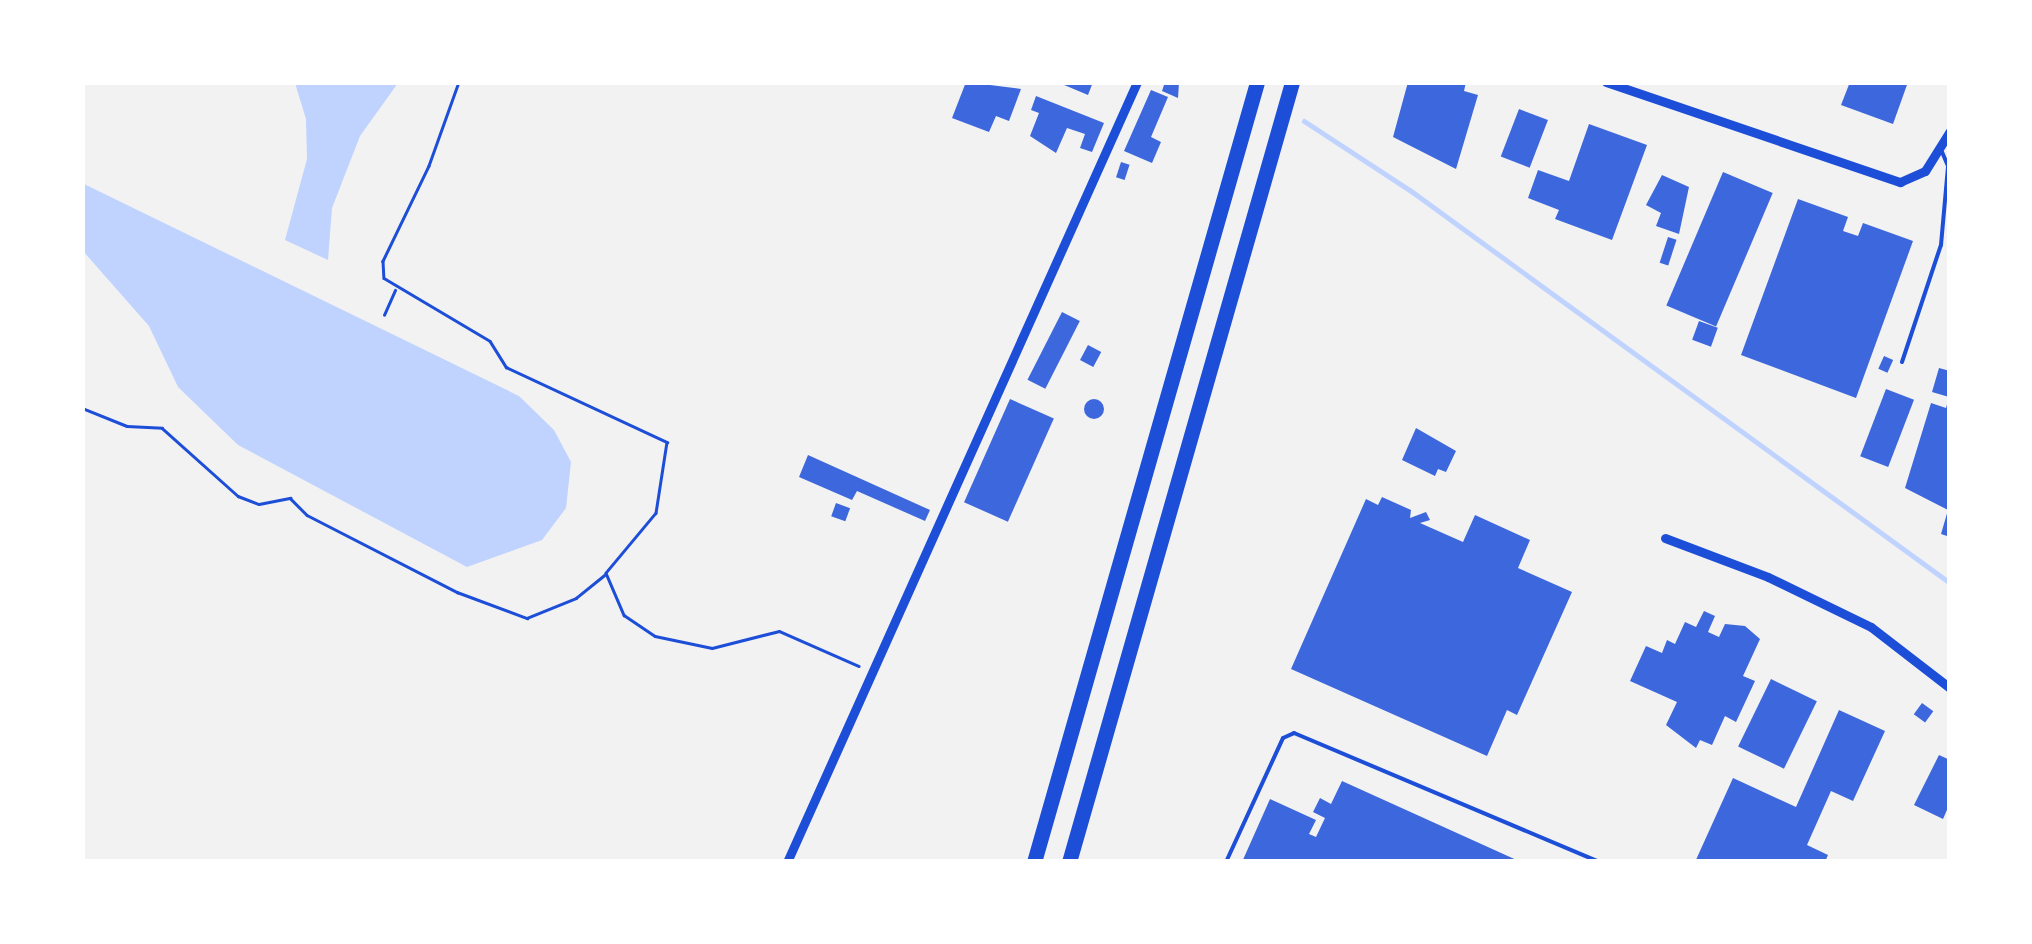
<!DOCTYPE html>
<style>
body{margin:0}
#map{position:relative;width:2032px;height:944px;overflow:hidden;background:#f2f2f2;font-family:Spectral,serif}
div>[style]{position:absolute}
.water>*{inset:0;background:#bfd3fe}
.stream>*{height:5px;margin:-2.5px;padding:0 2.5px;transform-origin:2.5px;border-radius:2.5px;background:#bfd3fe}
.building>*{inset:0;background:#3d67dc;transform-origin:0 0}
.round{border-radius:50%}
.path>*{height:2.5px;margin:-1.25px;padding:0 1.25px;transform-origin:1.25px;border-radius:1.25px;background:#1d4ed8}
.service>*{height:4px;margin:-2px;padding:0 2px;transform-origin:2px;border-radius:2px;background:#1d4ed8}
.minor>*{height:9px;margin:-4.5px;padding:0 4.5px;transform-origin:4.5px;border-radius:4.5px;background:#1d4ed8}
.motorway>*{height:15px;margin:-7.5px;padding:0 7.5px;transform-origin:7.5px;border-radius:7.5px;background:#1d4ed8}
span{translate:-50% -50%;white-space:nowrap;text-align:center;line-height:1.15;-webkit-text-stroke:9px #fff;paint-order:stroke}
.frame{position:absolute;inset:0;border:85px solid #fff;pointer-events:none}
</style>
<div id="map">
<div class="water">
<div style="clip-path:polygon(295px 83px,398px 83px,360px 136px,332px 208px,328px 260px,285px 240px,307px 159px,306px 119px)"></div>
<div style="clip-path:polygon(82px 183px,519px 396px,554px 430px,571px 462px,566px 508px,542px 540px,467px 567px,238px 445px,178px 387px,149px 326px,83px 251px)"></div>
</div>
<div class="stream">
<div style="left:1304px;top:121px;width:128px;rotate:33.2deg"></div>
<div style="left:1411px;top:191px;width:666px;rotate:36.03deg"></div>
</div>
<div class="building">
<div style="clip-path:polygon(966px 82px,1021px 89px,1009px 121px,996px 116px,989px 132px,952px 118px)"></div>
<div style="clip-path:polygon(1057px 82px,1093px 82px,1088px 95px)"></div>
<div style="clip-path:polygon(1165px 82px,1179px 82px,1178px 98px,1162px 91px)"></div>
<div style="clip-path:polygon(1408px 82px,1466px 82px,1464px 91px,1478px 95px,1456px 169px,1393px 137px)"></div>
<div style="clip-path:polygon(1850px 82px,1908px 82px,1893px 124px,1841px 105px)"></div>
<div style="clip-path:polygon(1151px 90px,1168px 97px,1151px 137px,1161px 142px,1152px 163px,1124px 151px)"></div>
<div style="clip-path:polygon(1036px 96px,1104px 123px,1092px 152px,1080px 148px,1085px 134px,1067px 128px,1056px 153px,1030px 136px,1039px 113px,1031px 110px)"></div>
<div style="left:1519px;top:109px;width:31px;height:51px;rotate:21deg"></div>
<div style="clip-path:polygon(1589px 124px,1647px 145px,1612px 240px,1555px 219px,1559px 210px,1528px 198px,1538px 170px,1569px 181px)"></div>
<div style="left:1121px;top:162px;width:9px;height:16px;rotate:18deg"></div>
<div style="left:1723px;top:172px;width:54px;height:145px;rotate:23deg"></div>
<div style="clip-path:polygon(1662px 175px,1689px 187px,1679px 234px,1656px 226px,1661px 213px,1646px 205px)"></div>
<div style="clip-path:polygon(1798px 199px,1848px 217px,1843px 231px,1858px 236px,1863px 223px,1913px 241px,1856px 398px,1741px 355px)"></div>
<div style="left:1668px;top:237px;width:9px;height:27px;rotate:18deg"></div>
<div style="left:1062px;top:312px;width:20px;height:76px;rotate:27deg"></div>
<div style="left:1699px;top:321px;width:20px;height:20px;rotate:20deg"></div>
<div style="left:1088px;top:345px;width:15px;height:17px;rotate:28deg"></div>
<div style="left:1884px;top:356px;width:10px;height:14px;rotate:24deg"></div>
<div style="clip-path:polygon(1939px 368px,1950px 371px,1950px 537px,1941px 534px,1948px 510px,1905px 488px,1931px 403px,1946px 408px,1949px 397px,1932px 392px)"></div>
<div style="left:1886px;top:389px;width:30px;height:72px;rotate:21deg"></div>
<div style="left:1010px;top:399px;width:48px;height:113px;rotate:24deg"></div>
<div class="round" style="left:1084px;top:399px;width:20px;height:20px"></div>
<div style="clip-path:polygon(1416px 428px,1456px 451px,1446px 472px,1438px 469px,1435px 476px,1402px 460px)"></div>
<div style="clip-path:polygon(808px 455px,930px 510px,925px 521px,857px 491px,852px 500px,799px 477px)"></div>
<div style="clip-path:polygon(1382px 497px,1411px 510px,1410px 518px,1426px 512px,1430px 520px,1420px 523px,1463px 542px,1475px 515px,1530px 540px,1518px 568px,1572px 592px,1517px 715px,1507px 710px,1487px 756px,1291px 669px,1366px 499px,1378px 505px)"></div>
<div style="left:836px;top:503px;width:15px;height:14px;rotate:20deg"></div>
<div style="clip-path:polygon(1704px 611px,1715px 616px,1708px 632px,1719px 637px,1725px 624px,1745px 626px,1760px 639px,1743px 676px,1755px 681px,1736px 722px,1725px 716px,1712px 745px,1700px 740px,1696px 748px,1666px 725px,1677px 702px,1630px 681px,1646px 646px,1662px 653px,1667px 640px,1675px 644px,1685px 622px,1696px 627px)"></div>
<div style="left:1771px;top:679px;width:51px;height:75px;rotate:26deg"></div>
<div style="left:1922px;top:703px;width:14px;height:14px;rotate:36deg"></div>
<div style="clip-path:polygon(1839px 710px,1885px 731px,1853px 801px,1831px 791px,1807px 845px,1828px 855px,1825px 862px,1695px 862px,1733px 778px,1796px 807px)"></div>
<div style="clip-path:polygon(1939px 755px,1950px 760px,1950px 803px,1943px 819px,1914px 805px)"></div>
<div style="clip-path:polygon(1342px 781px,1521px 862px,1242px 862px,1270px 799px,1316px 820px,1309px 834px,1316px 837px,1325px 818px,1313px 812px,1320px 798px,1331px 804px)"></div>
</div>
<div class="path">
<div style="left:459px;top:82px;width:89px;rotate:109.7deg"></div>
<div style="left:429px;top:166px;width:106px;rotate:115.8deg"></div>
<div style="left:383px;top:261px;width:17px;rotate:87deg"></div>
<div style="left:384px;top:278px;width:123px;rotate:30.7deg"></div>
<div style="left:490px;top:341px;width:31px;rotate:58deg"></div>
<div style="left:506px;top:367px;width:178px;rotate:25deg"></div>
<div style="left:667px;top:442px;width:72px;rotate:98.8deg"></div>
<div style="left:656px;top:513px;width:78px;rotate:129.8deg"></div>
<div style="left:606px;top:573px;width:46px;rotate:66.8deg"></div>
<div style="left:624px;top:615px;width:37px;rotate:34deg"></div>
<div style="left:655px;top:636px;width:58px;rotate:11.9deg"></div>
<div style="left:712px;top:648px;width:69px;rotate:-14.2deg"></div>
<div style="left:779px;top:631px;width:87px;rotate:23.6deg"></div>
<div style="left:384px;top:315px;width:27px;rotate:-66deg"></div>
<div style="left:82px;top:408px;width:48px;rotate:21.8deg"></div>
<div style="left:127px;top:426px;width:35px;rotate:3deg"></div>
<div style="left:162px;top:428px;width:102px;rotate:41.8deg"></div>
<div style="left:238px;top:496px;width:22px;rotate:21deg"></div>
<div style="left:259px;top:504px;width:32px;rotate:-11deg"></div>
<div style="left:290px;top:498px;width:24px;rotate:45deg"></div>
<div style="left:307px;top:515px;width:169px;rotate:27.2deg"></div>
<div style="left:457px;top:592px;width:75px;rotate:20.4deg"></div>
<div style="left:527px;top:618px;width:53px;rotate:-22.2deg"></div>
<div style="left:576px;top:598px;width:36px;rotate:-39deg"></div>
</div>
<div class="service">
<div style="left:1902px;top:362px;width:123px;rotate:-71.6deg"></div>
<div style="left:1941px;top:245px;width:79px;rotate:-84.9deg"></div>
<div style="left:1948px;top:166px;width:15px;rotate:-113deg"></div>
<div style="left:1226px;top:862px;width:136px;rotate:-65.3deg"></div>
<div style="left:1283px;top:738px;width:12px;rotate:-24deg"></div>
<div style="left:1294px;top:733px;width:332px;rotate:22.9deg"></div>
</div>
<div class="minor">
<div style="left:1606px;top:82px;width:311px;rotate:18.8deg"></div>
<div style="left:1900px;top:182px;width:27px;rotate:-24deg"></div>
<div style="left:1925px;top:171px;width:47px;rotate:-58deg"></div>
<div style="left:1665px;top:538px;width:110px;rotate:20.7deg"></div>
<div style="left:1768px;top:577px;width:114px;rotate:25.9deg"></div>
<div style="left:1871px;top:627px;width:100px;rotate:37.7deg"></div>
<div style="left:787px;top:862px;width:855px;rotate:-65.83deg"></div>
</div>
<div class="motorway">
<div style="left:1034px;top:862px;width:811px;rotate:-74.04deg"></div>
<div style="left:1069px;top:862px;width:811px;rotate:-74.04deg"></div>
</div>
<div class="frame"></div>
</div>
